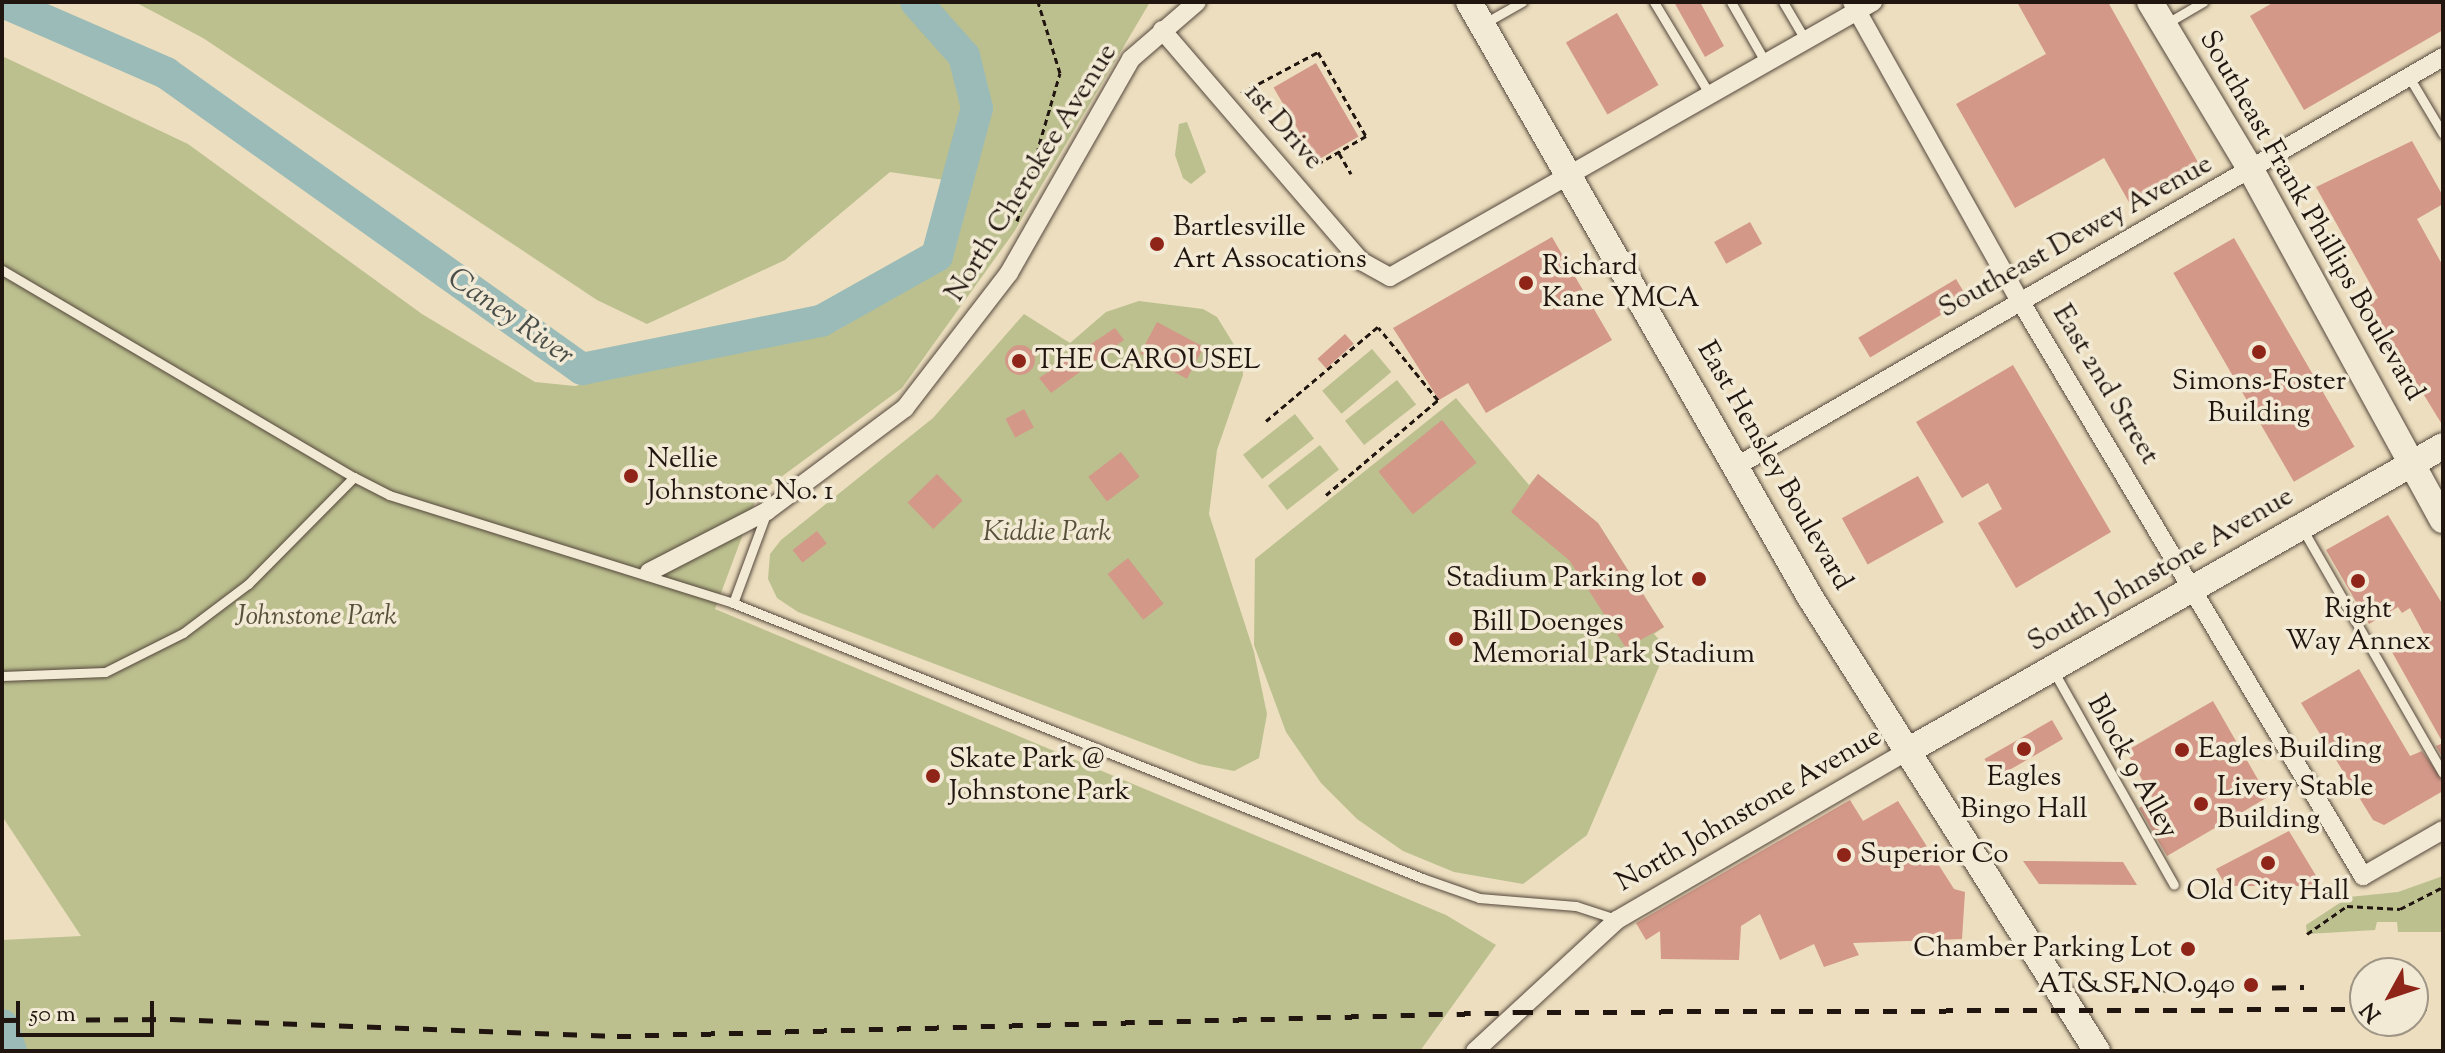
<!DOCTYPE html>
<style>
body{margin:0}
#map{position:relative;width:2445px;height:1053px;overflow:hidden;background:#ecdebe;font-family:"Sorts Mill Goudy",serif}
div>[style]{position:absolute}
.green>*{inset:0;background:#bcc08f;transform-origin:0 0}
.river>*{height:32px;margin:-16px;padding:0 16px;transform-origin:16px;border-radius:16px;background:#9abbb7}
.building>*{inset:0;background:#d39888;transform-origin:0 0}
.round{border-radius:50%}
.path>*{height:3px;margin-top:-1.5px;transform-origin:0;background:repeating-linear-gradient(90deg,#211510 0 6px,transparent 0 10px)}
.roads{filter:drop-shadow(0 0 2px #54473c) drop-shadow(0 0 2px #54473c)}
.lane>*{height:9px;margin:-4.5px;padding:0 4.5px;transform-origin:4.5px;border-radius:4.5px;background:#f3ead5}
.street>*{height:18px;margin:-9px;padding:0 9px;transform-origin:9px;border-radius:9px;background:#f3ead5}
.secondary>*{height:26px;margin:-13px;padding:0 13px;transform-origin:13px;border-radius:13px;background:#f3ead5}
.rail>*{height:5px;margin-top:-2.5px;transform-origin:0;background:repeating-linear-gradient(90deg,#211510 0 14px,transparent 0 28px)}
.dots>*{width:22px;height:22px;translate:-50% -50%;box-sizing:border-box;border:4px solid #f3ead5;border-radius:50%}
span{translate:-50% -50%;white-space:nowrap;text-align:center;line-height:1.15;-webkit-text-stroke:7px #f3ead5;paint-order:stroke}
.street-label{font-size:28px;color:#211510}
.poi-label{font-size:28px;color:#211510}
.left{translate:0 -50%;text-align:left}
.right{translate:-100% -50%;text-align:right}
.park-label{font-size:28px;color:#57513c;font-style:italic}
.water-label{font-size:30px;color:#4b4f4a;font-style:italic}
.frame{position:absolute;inset:0;border:4px solid #211510;pointer-events:none}
.north{position:absolute;left:2349px;top:957px;width:80px;height:80px;box-sizing:border-box;background:#f3ead5;border:2px solid #9f9586;border-radius:50%;rotate:230deg;font-size:22px;font-weight:700;line-height:32px;text-align:center;color:#211510}
.north::after{content:'';display:block;margin:auto;width:28px;height:36px;background:#8f2418;clip-path:polygon(50% 0,100% 100%,50% 72%,0 100%)}
.scale{position:absolute;left:16px;top:1001px;width:138px;height:36px;box-sizing:border-box;border:4px solid #211510;border-top:0;padding-left:10px;font-size:24px;line-height:28px;white-space:nowrap;color:#211510;-webkit-text-stroke:6px #f3ead5;paint-order:stroke}
</style>
<div id="map">
<div class="green">
<div style="clip-path:polygon(135px 2px,1150px 2px,1014px 232px,902px 388px,758px 494px,715px 609px,1446px 915px,1496px 945px,1420px 1051px,2px 1051px,2px 940px,81px 936px,2px 816px,2px 56px,188px 144px,422px 314px,535px 382px,575px 386px,836px 331px,952px 261px,972px 184px,890px 172px,785px 260px,647px 324px,597px 300px,203px 38px)"></div>
<div style="clip-path:polygon(1187px 122px,1206px 172px,1191px 184px,1183px 178px,1175px 155px,1179px 124px)"></div>
<div style="clip-path:polygon(1139px 301px,1203px 309px,1217px 317px,1241px 356px,1243px 375px,1217px 450px,1209px 514px,1254px 652px,1267px 714px,1259px 758px,1234px 771px,1199px 764px,798px 612px,777px 598px,768px 579px,770px 554px,781px 540px,933px 418px,1024px 314px,1070px 343px,1106px 312px)"></div>
<div style="left:1372px;top:349px;width:30px;height:65px;rotate:50deg"></div>
<div style="left:1397px;top:380px;width:31px;height:66px;rotate:52deg"></div>
<div style="clip-path:polygon(1456px 398px,1529px 485px,1538px 474px,1598px 523px,1664px 627px,1654px 634px,1667px 648px,1587px 835px,1523px 884px,1454px 872px,1403px 851px,1357px 819px,1321px 783px,1286px 732px,1254px 645px,1255px 559px)"></div>
<div style="left:1295px;top:414px;width:31px;height:66px;rotate:52deg"></div>
<div style="left:1320px;top:445px;width:31px;height:66px;rotate:52deg"></div>
<div style="clip-path:polygon(2443px 876px,2443px 932px,2398px 932px,2397px 922px,2377px 922px,2375px 930px,2307px 934px,2306px 925px,2349px 897px,2398px 892px)"></div>
</div>
<div class="river">
<div style="left:3px;top:2px;width:178px;rotate:23.5deg"></div>
<div style="left:166px;top:73px;width:511px;rotate:35.43deg"></div>
<div style="left:582px;top:369px;width:244px;rotate:-11.4deg"></div>
<div style="left:821px;top:321px;width:133px;rotate:-29.3deg"></div>
<div style="left:937px;top:256px;width:153px;rotate:-74.9deg"></div>
<div style="left:977px;top:108px;width:54px;rotate:-104deg"></div>
<div style="left:964px;top:56px;width:72px;rotate:-131.6deg"></div>
<div style="left:2px;top:1025px;width:28px;rotate:71deg"></div>
</div>
<div class="building">
<div style="clip-path:polygon(1674px 2px,1700px 2px,1724px 46px,1705px 57px)"></div>
<div style="clip-path:polygon(2017px 2px,2108px 2px,2200px 166px,2130px 204px,2104px 158px,2015px 208px,1956px 104px,2046px 54px)"></div>
<div style="clip-path:polygon(2274px 2px,2443px 2px,2443px 30px,2304px 110px,2250px 16px)"></div>
<div style="left:1617px;top:13px;width:83px;height:59px;rotate:60deg"></div>
<div style="left:1316px;top:63px;width:85px;height:49px;rotate:60deg"></div>
<div style="clip-path:polygon(2412px 141px,2443px 196px,2443px 204px,2417px 219px,2443px 266px,2443px 426px,2368px 304px,2378px 298px,2316px 187px)"></div>
<div style="left:1750px;top:222px;width:25px;height:41px;rotate:61deg"></div>
<div style="clip-path:polygon(1552px 237px,1612px 340px,1486px 413px,1468px 383px,1439px 400px,1393px 328px)"></div>
<div style="left:2234px;top:238px;width:241px;height:70px;rotate:60deg"></div>
<div style="left:1956px;top:279px;width:23px;height:114px;rotate:59deg"></div>
<div style="left:1157px;top:322px;width:53px;height:36px;rotate:28deg"></div>
<div style="clip-path:polygon(1115px 328px,1124px 340px,1051px 393px,1039px 378px)"></div>
<div style="left:1345px;top:334px;width:13px;height:37px;rotate:48deg"></div>
<div class="round" style="left:1005px;top:345px;width:30px;height:30px"></div>
<div style="clip-path:polygon(2013px 365px,2111px 532px,2016px 588px,1978px 523px,2002px 509px,1988px 483px,1962px 498px,1916px 422px)"></div>
<div style="left:1024px;top:409px;width:21px;height:21px;rotate:62deg"></div>
<div style="left:1442px;top:420px;width:55px;height:82px;rotate:51deg"></div>
<div style="left:1121px;top:452px;width:31px;height:41px;rotate:53deg"></div>
<div style="left:937px;top:474px;width:37px;height:41px;rotate:46deg"></div>
<div style="clip-path:polygon(1538px 474px,1598px 523px,1664px 627px,1626px 648px,1569px 560px,1511px 512px)"></div>
<div style="left:1918px;top:476px;width:53px;height:87px;rotate:61deg"></div>
<div style="clip-path:polygon(2388px 515px,2443px 605px,2443px 758px,2436px 746px,2443px 743px,2392px 652px,2424px 634px,2410px 608px,2402px 613px,2398px 607px,2369px 624px,2326px 550px)"></div>
<div style="left:817px;top:531px;width:16px;height:31px;rotate:52deg"></div>
<div style="left:1128px;top:558px;width:58px;height:26px;rotate:52deg"></div>
<div style="clip-path:polygon(2359px 669px,2410px 756px,2422px 751px,2443px 780px,2443px 791px,2384px 825px,2373px 820px,2301px 703px)"></div>
<div style="clip-path:polygon(2213px 701px,2268px 797px,2167px 856px,2139px 808px,2153px 799px,2126px 751px)"></div>
<div style="left:2052px;top:720px;width:22px;height:78px;rotate:60deg"></div>
<div style="clip-path:polygon(1850px 800px,1863px 821px,1898px 801px,1954px 889px,1965px 892px,1962px 939px,1853px 943px,1859px 955px,1824px 967px,1814px 944px,1780px 960px,1760px 914px,1741px 926px,1739px 960px,1661px 959px,1660px 931px,1646px 940px,1636px 923px)"></div>
<div style="clip-path:polygon(2289px 831px,2318px 879px,2314px 886px,2226px 886px,2216px 869px)"></div>
<div style="clip-path:polygon(2023px 861px,2123px 862px,2137px 885px,2039px 884px)"></div>
</div>
<div class="path">
<div style="left:1241px;top:93px;width:87px;rotate:-28deg"></div>
<div style="left:1318px;top:52px;width:97px;rotate:60.3deg"></div>
<div style="left:1366px;top:136px;width:68px;rotate:150deg"></div>
<div style="left:1339px;top:153px;width:24px;rotate:60deg"></div>
<div style="left:1017px;top:221px;width:154px;rotate:-73.8deg"></div>
<div style="left:1060px;top:73px;width:74px;rotate:-107.2deg"></div>
<div style="left:1266px;top:421px;width:148px;rotate:-40.1deg"></div>
<div style="left:1326px;top:495px;width:147px;rotate:-40.3deg"></div>
<div style="left:1438px;top:400px;width:94px;rotate:-129.4deg"></div>
<div style="left:2307px;top:934px;width:49px;rotate:-35deg"></div>
<div style="left:2347px;top:906px;width:53px;rotate:3.2deg"></div>
<div style="left:2400px;top:909px;width:48px;rotate:-27.1deg"></div>
</div>
<div class="roads">
<div class="lane">
<div style="left:1654px;top:2px;width:109px;rotate:58.9deg"></div>
<div style="left:1731px;top:2px;width:70px;rotate:60.2deg"></div>
<div style="left:1783px;top:2px;width:45px;rotate:59.5deg"></div>
<div style="left:2167px;top:23px;width:42px;rotate:-30.3deg"></div>
<div style="left:1483px;top:24px;width:45px;rotate:-29.4deg"></div>
<div style="left:2409px;top:77px;width:66px;rotate:59.2deg"></div>
<div style="left:2px;top:270px;width:408px;rotate:30.5deg"></div>
<div style="left:354px;top:477px;width:151px;rotate:134.7deg"></div>
<div style="left:248px;top:584px;width:81px;rotate:143deg"></div>
<div style="left:183px;top:633px;width:87px;rotate:153.4deg"></div>
<div style="left:105px;top:672px;width:103px;rotate:177.8deg"></div>
<div style="left:354px;top:477px;width:39px;rotate:27deg"></div>
<div style="left:389px;top:495px;width:361px;rotate:17.4deg"></div>
<div style="left:766px;top:514px;width:95px;rotate:110.3deg"></div>
<div style="left:733px;top:603px;width:742px;rotate:21.76deg"></div>
<div style="left:1422px;top:878px;width:60px;rotate:19.3deg"></div>
<div style="left:1479px;top:898px;width:97px;rotate:4.7deg"></div>
<div style="left:1576px;top:906px;width:42px;rotate:18deg"></div>
<div style="left:2303px;top:530px;width:280px;rotate:60.1deg"></div>
<div style="left:2054px;top:672px;width:244px;rotate:60.6deg"></div>
</div>
<div class="street">
<div style="left:1852px;top:2px;width:341px;rotate:60.7deg"></div>
<div style="left:2019px;top:299px;width:672px;rotate:59.2deg"></div>
<div style="left:2363px;top:876px;width:92px;rotate:-29.9deg"></div>
<div style="left:1162px;top:30px;width:305px;rotate:49.3deg"></div>
<div style="left:1361px;top:261px;width:33px;rotate:29deg"></div>
<div style="left:1390px;top:277px;width:556px;rotate:-29.66deg"></div>
<div style="left:1737px;top:466px;width:816px;rotate:-30.08deg"></div>
<div style="left:649px;top:572px;width:133px;rotate:-27.3deg"></div>
<div style="left:767px;top:511px;width:172px;rotate:-36.7deg"></div>
<div style="left:905px;top:408px;width:170px;rotate:-52.4deg"></div>
<div style="left:1009px;top:273px;width:246px;rotate:-60.3deg"></div>
<div style="left:1131px;top:59px;width:87px;rotate:-40.8deg"></div>
<div style="left:1475px;top:1051px;width:193px;rotate:-42.7deg"></div>
<div style="left:1617px;top:920px;width:340px;rotate:-30.2deg"></div>
</div>
<div class="secondary">
<div style="left:1469px;top:2px;width:686px;rotate:60.18deg"></div>
<div style="left:1810px;top:597px;width:537px;rotate:57.7deg"></div>
<div style="left:2150px;top:2px;width:196px;rotate:59deg"></div>
<div style="left:2251px;top:170px;width:399px;rotate:61.3deg"></div>
<div style="left:1911px;top:749px;width:612px;rotate:-29.66deg"></div>
</div>
</div>
<div class="rail">
<div style="left:2132px;top:990px;width:172px;rotate:-1deg"></div>
<div style="left:2413px;top:1008px;width:30px"></div>
<div style="left:2px;top:1020px;width:169px;rotate:-0.3deg"></div>
<div style="left:171px;top:1019px;width:446px;rotate:2.2deg"></div>
<div style="left:617px;top:1036px;width:902px;rotate:-1.52deg"></div>
<div style="left:1519px;top:1012px;width:846px;rotate:-0.2deg"></div>
</div>
<div class="dots">
<div style="left:1157px;top:244px;background:#8f2418"></div>
<div style="left:1526px;top:283px;background:#8f2418"></div>
<div style="left:2259px;top:352px;background:#8f2418"></div>
<div style="left:1019px;top:361px;background:#8f2418"></div>
<div style="left:631px;top:476px;background:#8f2418"></div>
<div style="left:1699px;top:579px;background:#8f2418"></div>
<div style="left:2358px;top:581px;background:#8f2418"></div>
<div style="left:1456px;top:639px;background:#8f2418"></div>
<div style="left:2024px;top:749px;background:#8f2418"></div>
<div style="left:2182px;top:750px;background:#8f2418"></div>
<div style="left:933px;top:776px;background:#8f2418"></div>
<div style="left:2201px;top:804px;background:#8f2418"></div>
<div style="left:1844px;top:855px;background:#8f2418"></div>
<div style="left:2268px;top:863px;background:#8f2418"></div>
<div style="left:2188px;top:949px;background:#8f2418"></div>
<div style="left:2251px;top:985px;background:#8f2418"></div>
</div>
<div class="street-label">
<span style="left:1283px;top:127px;rotate:49deg">1st Drive</span>
<span style="left:1032px;top:173px;rotate:-58deg">North Cherokee Avenue</span>
<span style="left:2311px;top:216px;rotate:60deg">Southeast Frank Phillips Boulevard</span>
<span style="left:2076px;top:237px;rotate:-29deg">Southeast Dewey Avenue</span>
<span style="left:2105px;top:385px;rotate:59deg">East 2nd Street</span>
<span style="left:1774px;top:466px;rotate:60deg">East Hensley Boulevard</span>
<span style="left:2161px;top:570px;rotate:-30deg">South Johnstone Avenue</span>
<span style="left:2132px;top:767px;rotate:61deg">Block 9 Alley</span>
<span style="left:1749px;top:810px;rotate:-30deg">North Johnstone Avenue</span>
</div>
<div class="poi-label">
<span class="left" style="left:1173px;top:244px">Bartlesville<br>Art Assocations</span>
<span class="left" style="left:1542px;top:283px">Richard<br>Kane YMCA</span>
<span class="left" style="left:1035px;top:361px">THE CAROUSEL</span>
<span style="left:2259px;top:398px">Simons-Foster<br>Building</span>
<span class="left" style="left:647px;top:476px">Nellie<br>Johnstone No. 1</span>
<span class="right" style="left:1683px;top:579px">Stadium Parking lot</span>
<span style="left:2358px;top:626px">Right<br>Way Annex</span>
<span class="left" style="left:1472px;top:639px">Bill Doenges<br>Memorial Park Stadium</span>
<span class="left" style="left:2198px;top:750px">Eagles Building</span>
<span class="left" style="left:949px;top:776px">Skate Park @<br>Johnstone Park</span>
<span style="left:2024px;top:794px">Eagles<br>Bingo Hall</span>
<span class="left" style="left:2217px;top:804px">Livery Stable<br>Building</span>
<span class="left" style="left:1860px;top:855px">Superior Co</span>
<span style="left:2268px;top:892px">Old City Hall</span>
<span class="right" style="left:2172px;top:949px">Chamber Parking Lot</span>
<span class="right" style="left:2235px;top:985px">AT&amp;SF NO.940</span>
</div>
<div class="park-label">
<span style="left:1047px;top:533px">Kiddie Park</span>
<span style="left:316px;top:617px">Johnstone Park</span>
</div>
<div class="water-label">
<span style="left:510px;top:318px;rotate:35deg">Caney River</span>
</div>
<div class="frame"></div>
<div class="north">N</div>
<div class="scale">50 m</div>
</div>
